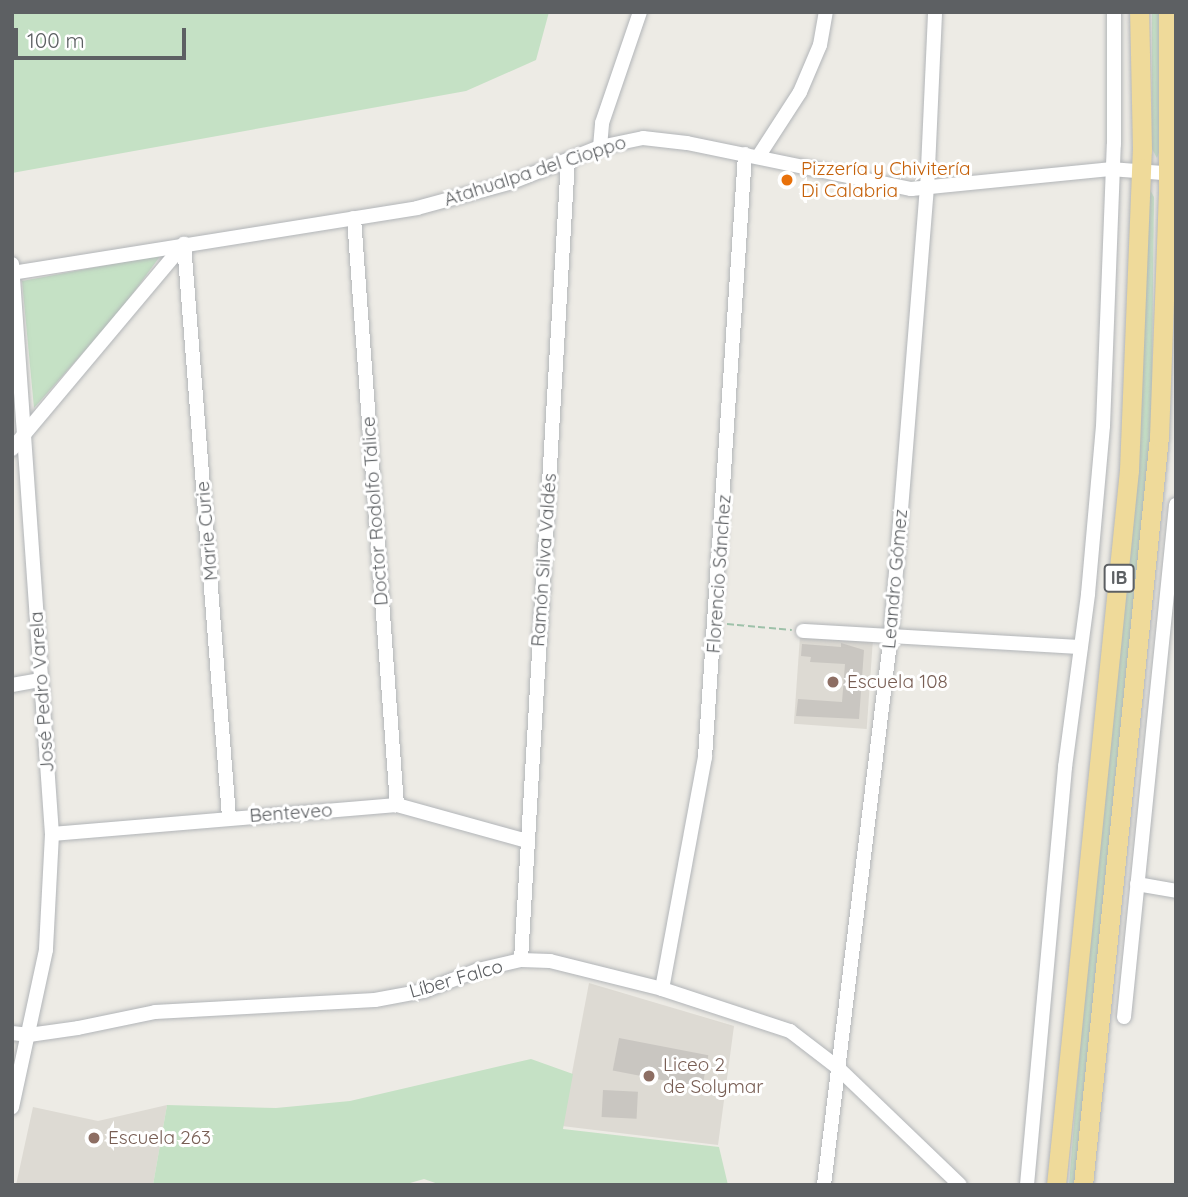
<!DOCTYPE html>
<meta charset="utf-8">
<style>
body{margin:0}
#map{position:relative;width:1188px;height:1197px;overflow:hidden;background:#edebe5;font-family:Quicksand,sans-serif}
div>[style]{position:absolute}
.education>*{inset:0;background:#dddad3;transform-origin:0 0}
.green>*{inset:0;background:#c5e1c5}
.building>*{inset:0;background:#c9c6c1;transform-origin:0 0}
.path>*{height:2px;margin-top:-1px;transform-origin:0;background:repeating-linear-gradient(90deg,#9ec1a9 0 7px,transparent 0 10.5px)}
.roads{filter:drop-shadow(0 0 2px #b2b5b8) drop-shadow(0 0 2px #b2b5b8)}
.minor>*{height:14px;margin:-7px;padding:0 7px;transform-origin:7px;border-radius:7px;background:#fff}
.highway>*{height:19px;margin:-9.5px;padding:0 9.5px;transform-origin:9.5px;border-radius:9.5px;background:#efda9a}
.dots>*{width:19px;height:19px;translate:-50% -50%;box-sizing:border-box;border:4px solid #fff;border-radius:50%}
span{translate:-50% -50%;white-space:nowrap;text-align:center;line-height:1.15;-webkit-text-stroke:6px #fff;paint-order:stroke}
.shield-label span{padding:2px 5px;background:#fff;border:2px solid;border-radius:5px;-webkit-text-stroke-width:0}
.shield-label{font-size:18px;color:#5d6063;font-weight:700}
.food-label{font-size:19px;color:#c56008}
.left{translate:0 -50%;text-align:left}
.street-label{font-size:19px;color:#5d6063}
.education-label{font-size:19px;color:#785e54}
.frame{position:absolute;inset:0;border:14px solid #5d6063;pointer-events:none}
.scale{position:absolute;left:14px;top:28px;width:172px;height:32px;box-sizing:border-box;border:4px solid #5d6063;border-top:0;padding-left:9px;font-size:21px;line-height:24px;white-space:nowrap;color:#5d6063;-webkit-text-stroke:5px #fff;paint-order:stroke}
</style>
<div id="map">
<div class="education">
<div style="left:800px;top:636px;width:73px;height:88px;rotate:4deg"></div>
<div style="clip-path:polygon(589px 983px,734px 1026px,718px 1145px,562px 1126px)"></div>
<div style="clip-path:polygon(167px 1105px,153px 1185px,16px 1185px,33px 1107px,98px 1121px)"></div>
</div>
<div class="green">
<div style="clip-path:polygon(12px 12px,549px 12px,536px 60px,466px 91px,12px 173px)"></div>
<div style="clip-path:polygon(1152px 12px,1160px 12px,1161px 147px,1157px 158px,1152px 149px)"></div>
<div style="clip-path:polygon(1150px 190px,1154px 197px,1151px 465px,1077px 1185px,1069px 1185px)"></div>
<div style="clip-path:polygon(161px 255px,120px 311px,34px 408px,22px 281px)"></div>
<div style="clip-path:polygon(531px 1059px,573px 1074px,563px 1129px,719px 1147px,728px 1185px,441px 1185px,424px 1179px,403px 1185px,153px 1185px,167px 1105px,276px 1108px,350px 1101px)"></div>
</div>
<div class="building">
<div style="clip-path:polygon(841px 643px,864px 650px,859px 719px,796px 716px,798px 699px,842px 702px,845px 664px,810px 662px,811px 657px,801px 656px,802px 644px,841px 647px)"></div>
<div style="left:619px;top:1038px;width:91px;height:33px;rotate:11deg"></div>
<div style="left:603px;top:1090px;width:35px;height:27px;rotate:3deg"></div>
</div>
<div class="path">
<div style="left:727px;top:624px;width:65px;rotate:5.3deg"></div>
</div>
<div class="roads">
<div class="minor">
<div style="left:600px;top:147px;width:24px;rotate:-85deg"></div>
<div style="left:602px;top:123px;width:117px;rotate:-71.1deg"></div>
<div style="left:758px;top:157px;width:77px;rotate:-57.1deg"></div>
<div style="left:800px;top:92px;width:51px;rotate:-66.9deg"></div>
<div style="left:820px;top:45px;width:34px;rotate:-80deg"></div>
<div style="left:354px;top:218px;width:589px;rotate:85.81deg"></div>
<div style="left:184px;top:244px;width:575px;rotate:85.51deg"></div>
<div style="left:12px;top:264px;width:571px;rotate:85.99deg"></div>
<div style="left:52px;top:834px;width:116px;rotate:93deg"></div>
<div style="left:46px;top:950px;width:161px;rotate:102.2deg"></div>
<div style="left:12px;top:273px;width:410px;rotate:-9.1deg"></div>
<div style="left:417px;top:208px;width:98px;rotate:-15.3deg"></div>
<div style="left:512px;top:182px;width:95px;rotate:-21.7deg"></div>
<div style="left:600px;top:147px;width:44px;rotate:-11.8deg"></div>
<div style="left:643px;top:138px;width:44px;rotate:6.5deg"></div>
<div style="left:687px;top:143px;width:229px;rotate:11.6deg"></div>
<div style="left:911px;top:189px;width:200px;rotate:-5.7deg"></div>
<div style="left:1110px;top:169px;width:66px;rotate:4.3deg"></div>
<div style="left:12px;top:449px;width:268px;rotate:-50deg"></div>
<div style="left:803px;top:631px;width:278px;rotate:3.3deg"></div>
<div style="left:12px;top:685px;width:29px;rotate:-10deg"></div>
<div style="left:52px;top:834px;width:346px;rotate:-4.8deg"></div>
<div style="left:397px;top:805px;width:135px;rotate:15.5deg"></div>
<div style="left:1137px;top:884px;width:40px;rotate:10deg"></div>
<div style="left:521px;top:960px;width:801px;rotate:-86.64deg"></div>
<div style="left:662px;top:989px;width:236px;rotate:-79.5deg"></div>
<div style="left:705px;top:757px;width:604px;rotate:-86.2deg"></div>
<div style="left:1124px;top:1017px;width:515px;rotate:-84.2deg"></div>
<div style="left:12px;top:1033px;width:17px;rotate:7deg"></div>
<div style="left:29px;top:1035px;width:49px;rotate:-8.1deg"></div>
<div style="left:78px;top:1028px;width:79px;rotate:-11.7deg"></div>
<div style="left:155px;top:1012px;width:220px;rotate:-3.1deg"></div>
<div style="left:375px;top:1000px;width:50px;rotate:-10.4deg"></div>
<div style="left:424px;top:991px;width:58px;rotate:-21.3deg"></div>
<div style="left:478px;top:970px;width:44px;rotate:-13.1deg"></div>
<div style="left:521px;top:960px;width:29px;rotate:2deg"></div>
<div style="left:550px;top:961px;width:115px;rotate:14deg"></div>
<div style="left:662px;top:989px;width:135px;rotate:18.2deg"></div>
<div style="left:790px;top:1031px;width:59px;rotate:37.5deg"></div>
<div style="left:837px;top:1067px;width:170px;rotate:43.8deg"></div>
<div style="left:824px;top:1185px;width:555px;rotate:-83.07deg"></div>
<div style="left:891px;top:634px;width:445px;rotate:-85.4deg"></div>
<div style="left:927px;top:190px;width:178px;rotate:-87.4deg"></div>
<div style="left:1027px;top:1185px;width:420px;rotate:-84.8deg"></div>
<div style="left:1065px;top:767px;width:175px;rotate:-82.4deg"></div>
<div style="left:1088px;top:594px;width:169px;rotate:-84.9deg"></div>
<div style="left:1103px;top:426px;width:282px;rotate:-87.8deg"></div>
<div style="left:1114px;top:144px;width:132px;rotate:-90deg"></div>
</div>
<div class="highway">
<div style="left:1056px;top:1185px;width:719px;rotate:-84.17deg"></div>
<div style="left:1129px;top:470px;width:320px;rotate:-87.7deg"></div>
<div style="left:1142px;top:150px;width:138px;rotate:-91.2deg"></div>
<div style="left:1083px;top:1185px;width:752px;rotate:-84.2deg"></div>
<div style="left:1159px;top:437px;width:242px;rotate:-87.9deg"></div>
<div style="left:1168px;top:195px;width:183px;rotate:-90deg"></div>
</div>
</div>
<div class="dots">
<div style="left:787px;top:180px;background:#e8710a"></div>
<div style="left:833px;top:682px;background:#8d6e63"></div>
<div style="left:649px;top:1076px;background:#8d6e63"></div>
<div style="left:94px;top:1138px;background:#8d6e63"></div>
</div>
<div class="shield-label">
<span style="left:1119px;top:578px">IB</span>
</div>
<div class="food-label">
<span class="left" style="left:801px;top:180px">Pizzería y Chivitería<br>Di Calabria</span>
</div>
<div class="street-label">
<span style="left:535px;top:171px;rotate:-18deg">Atahualpa del Cioppo</span>
<span style="left:375px;top:511px;rotate:-94deg">Doctor Rodolfo Tálice</span>
<span style="left:207px;top:531px;rotate:-95deg">Marie Curie</span>
<span style="left:544px;top:560px;rotate:-86deg">Ramón Silva Valdés</span>
<span style="left:719px;top:574px;rotate:-86deg">Florencio Sánchez</span>
<span style="left:895px;top:579px;rotate:-85deg">Leandro Gómez</span>
<span style="left:42px;top:692px;rotate:-94deg">José Pedro Varela</span>
<span style="left:291px;top:813px;rotate:-4deg">Benteveo</span>
<span style="left:456px;top:979px;rotate:-16deg">Líber Falco</span>
</div>
<div class="education-label">
<span class="left" style="left:847px;top:682px">Escuela 108</span>
<span class="left" style="left:663px;top:1076px">Liceo 2<br>de Solymar</span>
<span class="left" style="left:108px;top:1138px">Escuela 263</span>
</div>
<div class="frame"></div>
<div class="scale">100 m</div>
</div>
